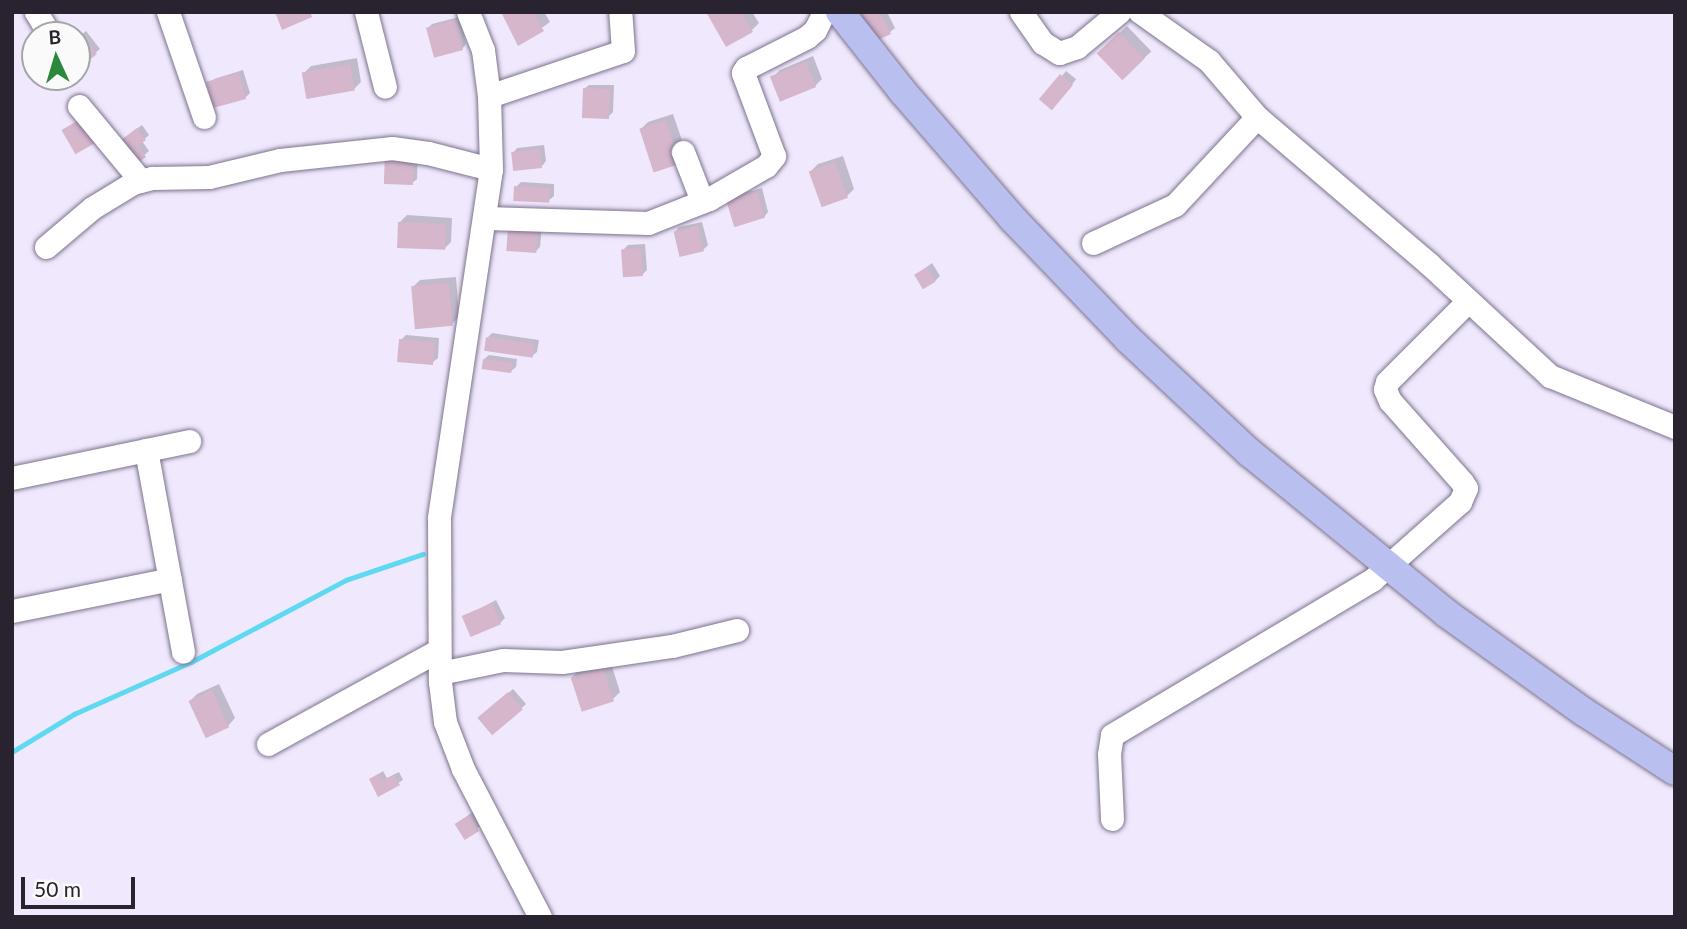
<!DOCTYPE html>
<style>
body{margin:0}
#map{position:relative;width:1687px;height:929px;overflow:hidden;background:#f0e9fd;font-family:Lato,sans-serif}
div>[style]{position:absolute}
.shadow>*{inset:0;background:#0003;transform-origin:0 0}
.stream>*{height:4.5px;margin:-2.25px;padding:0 2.25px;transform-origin:2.25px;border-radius:2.25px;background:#5fd8f1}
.building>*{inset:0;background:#d5b6cb;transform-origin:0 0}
.roads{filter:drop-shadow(0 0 2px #7d728e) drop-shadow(0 0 2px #7d728e)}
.minor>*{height:23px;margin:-11.5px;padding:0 11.5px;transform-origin:11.5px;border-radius:11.5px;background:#fff}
.major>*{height:28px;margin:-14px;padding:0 14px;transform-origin:14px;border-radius:14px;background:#b9bfef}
span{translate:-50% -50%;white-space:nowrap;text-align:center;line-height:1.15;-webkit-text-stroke:5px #fafafa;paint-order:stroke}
.frame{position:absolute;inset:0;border:14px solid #28232f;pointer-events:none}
.north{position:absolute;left:21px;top:21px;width:70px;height:70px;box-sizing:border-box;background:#fafafa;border:2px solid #a6a4a9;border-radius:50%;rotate:356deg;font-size:19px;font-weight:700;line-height:28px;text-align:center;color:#28232f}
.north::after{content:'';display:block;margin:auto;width:24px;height:32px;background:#2b893c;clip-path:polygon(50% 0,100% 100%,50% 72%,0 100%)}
.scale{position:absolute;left:21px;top:877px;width:114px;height:32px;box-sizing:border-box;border:4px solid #28232f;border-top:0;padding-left:9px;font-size:21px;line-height:24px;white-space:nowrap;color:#28232f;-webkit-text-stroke:5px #fafafa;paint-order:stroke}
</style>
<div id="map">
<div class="shadow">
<div style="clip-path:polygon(502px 12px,544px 12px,550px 22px,519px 44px)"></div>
<div style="clip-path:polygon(708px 12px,752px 12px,759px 23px,752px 30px)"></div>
<div style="clip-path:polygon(862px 12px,887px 12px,895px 28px,890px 32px)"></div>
<div style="clip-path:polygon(459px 17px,466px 44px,462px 49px,428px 28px,432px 24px)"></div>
<div style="left:1127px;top:26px;width:35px;height:40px;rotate:46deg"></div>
<div style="clip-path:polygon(86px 31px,100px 49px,77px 68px,77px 38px)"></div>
<div style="clip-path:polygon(813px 56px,822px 79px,815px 86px,772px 78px,780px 70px)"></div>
<div style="clip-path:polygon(357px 58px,361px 82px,354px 89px,304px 73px,311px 66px)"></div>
<div style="clip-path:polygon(243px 70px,250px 93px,245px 98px,209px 83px,214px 79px)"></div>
<div style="left:1066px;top:71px;width:13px;height:37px;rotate:39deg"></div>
<div style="clip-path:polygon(589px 85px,614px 85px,613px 112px,608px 117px,584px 89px)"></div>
<div style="clip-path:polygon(673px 114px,687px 155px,641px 129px,648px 122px)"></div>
<div style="clip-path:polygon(142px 125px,149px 135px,142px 141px,149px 151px,134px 164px,123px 139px)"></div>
<div style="clip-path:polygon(544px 145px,546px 161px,542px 166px,513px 153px,517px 148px)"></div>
<div style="clip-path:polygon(391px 148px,418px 149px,417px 179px,412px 183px)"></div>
<div style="clip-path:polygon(843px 156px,854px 189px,847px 196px,811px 171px,818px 164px)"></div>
<div style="clip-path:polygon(521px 182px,554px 184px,554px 196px,549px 200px,516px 187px)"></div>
<div style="clip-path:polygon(762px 188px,768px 212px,764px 217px,735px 225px,732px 196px)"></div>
<div style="clip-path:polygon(407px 215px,452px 218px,451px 242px,444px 249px,399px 223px)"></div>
<div style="clip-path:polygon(702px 222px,708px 245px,703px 250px,675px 232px,679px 227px)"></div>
<div style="clip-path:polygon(542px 225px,540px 247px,535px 252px,509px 227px)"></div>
<div style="clip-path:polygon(645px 244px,647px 270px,642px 275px,623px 250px,628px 245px)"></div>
<div style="clip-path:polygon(932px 263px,940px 276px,935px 281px,916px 275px)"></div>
<div style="clip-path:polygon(456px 277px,459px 317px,452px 324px,413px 287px,420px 280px)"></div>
<div style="clip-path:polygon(492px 333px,539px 340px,537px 352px,532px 356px,488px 337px)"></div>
<div style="clip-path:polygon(406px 335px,439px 338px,438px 358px,433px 362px,401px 340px)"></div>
<div style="clip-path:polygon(489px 355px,517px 359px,516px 367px,511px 371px,484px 359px)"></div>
<div style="clip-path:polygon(496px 600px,505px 618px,500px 623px,464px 617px)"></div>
<div style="clip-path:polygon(610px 660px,620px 692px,613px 699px,572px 677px,579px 670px)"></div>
<div style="clip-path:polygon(219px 684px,235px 718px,228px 726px,190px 701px,197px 694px)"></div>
<div style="left:513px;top:689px;width:20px;height:44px;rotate:49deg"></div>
<div style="clip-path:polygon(383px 771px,387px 778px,399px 772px,403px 780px,379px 794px,371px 779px)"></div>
<div style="clip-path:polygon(474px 811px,482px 825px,464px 838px,456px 824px)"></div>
</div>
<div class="stream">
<div style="left:12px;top:752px;width:73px;rotate:-31.5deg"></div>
<div style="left:74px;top:714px;width:128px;rotate:-24deg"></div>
<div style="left:191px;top:662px;width:175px;rotate:-27.9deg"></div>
<div style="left:346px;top:580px;width:81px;rotate:-18.7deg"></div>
</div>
<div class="building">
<div style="clip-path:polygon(275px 12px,310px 12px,312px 17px,282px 30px)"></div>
<div style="clip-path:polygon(501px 12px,533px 12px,544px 31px,518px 46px)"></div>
<div style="clip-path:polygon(706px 12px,741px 12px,753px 32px,726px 47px)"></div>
<div style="clip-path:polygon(858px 12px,880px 12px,891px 34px,873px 42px)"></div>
<div style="left:455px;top:20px;width:31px;height:30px;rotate:75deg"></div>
<div style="left:1119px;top:32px;width:37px;height:31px;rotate:46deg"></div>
<div style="clip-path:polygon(80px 34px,97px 54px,77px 70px,77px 37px)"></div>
<div style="left:806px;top:62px;width:27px;height:39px;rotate:68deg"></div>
<div style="left:350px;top:64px;width:27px;height:49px;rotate:80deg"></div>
<div style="left:239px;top:73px;width:27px;height:34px;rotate:75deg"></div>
<div style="left:1060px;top:74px;width:17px;height:33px;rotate:40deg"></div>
<div style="left:583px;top:88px;width:27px;height:30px;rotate:2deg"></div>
<div style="left:84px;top:117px;width:28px;height:26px;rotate:60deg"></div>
<div style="left:666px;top:120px;width:46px;height:28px;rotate:72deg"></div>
<div style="clip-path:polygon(137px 128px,146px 140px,138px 146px,146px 157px,133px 166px,117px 143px)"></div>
<div style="left:540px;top:149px;width:19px;height:29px;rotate:84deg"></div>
<div style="left:385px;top:152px;width:29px;height:32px;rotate:2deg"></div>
<div style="left:835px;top:162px;width:38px;height:28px;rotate:70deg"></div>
<div style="left:514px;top:186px;width:36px;height:15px;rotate:3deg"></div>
<div style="left:757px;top:192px;width:27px;height:32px;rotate:73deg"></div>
<div style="left:398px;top:222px;width:48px;height:26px;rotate:2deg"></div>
<div style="left:698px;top:226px;width:26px;height:25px;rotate:77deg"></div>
<div style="left:508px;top:227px;width:30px;height:24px;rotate:4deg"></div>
<div style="left:641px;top:248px;width:28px;height:20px;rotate:86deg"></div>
<div style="left:927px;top:267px;width:17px;height:15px;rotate:59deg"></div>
<div style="left:449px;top:283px;width:43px;height:38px;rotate:85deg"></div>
<div style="left:486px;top:337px;width:49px;height:14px;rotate:8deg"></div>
<div style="left:399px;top:339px;width:36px;height:23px;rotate:5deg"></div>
<div style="left:483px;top:359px;width:30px;height:10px;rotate:8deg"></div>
<div style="left:492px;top:603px;width:23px;height:33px;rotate:67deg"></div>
<div style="left:603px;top:667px;width:36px;height:34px;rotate:72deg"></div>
<div style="left:212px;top:690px;width:41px;height:26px;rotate:65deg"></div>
<div style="left:508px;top:692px;width:23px;height:40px;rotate:50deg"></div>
<div style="clip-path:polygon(378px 774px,382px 781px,394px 775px,400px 785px,378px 797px,369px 779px)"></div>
<div style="left:469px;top:815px;width:19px;height:17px;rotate:58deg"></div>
</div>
<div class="roads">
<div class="minor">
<div style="left:36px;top:12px;width:27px;rotate:59deg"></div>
<div style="left:168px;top:12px;width:111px;rotate:71.1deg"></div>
<div style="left:366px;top:12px;width:77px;rotate:75.8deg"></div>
<div style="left:468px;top:12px;width:41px;rotate:68.5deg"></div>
<div style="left:483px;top:50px;width:46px;rotate:82.6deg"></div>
<div style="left:489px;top:96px;width:73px;rotate:88.4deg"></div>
<div style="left:491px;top:169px;width:353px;rotate:98.5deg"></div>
<div style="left:439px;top:518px;width:164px;rotate:89.7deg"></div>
<div style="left:440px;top:682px;width:40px;rotate:82.9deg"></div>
<div style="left:445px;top:722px;width:50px;rotate:69deg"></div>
<div style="left:463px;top:769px;width:167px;rotate:62.5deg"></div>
<div style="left:1021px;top:12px;width:38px;rotate:55deg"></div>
<div style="left:1043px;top:43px;width:19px;rotate:32deg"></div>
<div style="left:1059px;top:53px;width:19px;rotate:-18deg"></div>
<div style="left:1077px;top:47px;width:55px;rotate:-39.8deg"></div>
<div style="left:1140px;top:12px;width:85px;rotate:35.4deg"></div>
<div style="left:1209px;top:61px;width:74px;rotate:49.4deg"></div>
<div style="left:1257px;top:117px;width:226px;rotate:40.5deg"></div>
<div style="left:1429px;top:264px;width:165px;rotate:42.8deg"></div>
<div style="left:1550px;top:376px;width:135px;rotate:22.2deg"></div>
<div style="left:489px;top:96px;width:141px;rotate:-18.6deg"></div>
<div style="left:623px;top:51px;width:39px;rotate:-94deg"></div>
<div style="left:79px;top:106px;width:97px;rotate:50.4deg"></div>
<div style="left:683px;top:152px;width:53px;rotate:68.8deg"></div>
<div style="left:486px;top:218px;width:162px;rotate:1.8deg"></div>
<div style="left:648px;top:223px;width:66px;rotate:-21.5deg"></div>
<div style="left:709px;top:199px;width:66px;rotate:-30.1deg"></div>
<div style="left:766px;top:166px;width:13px;rotate:-51deg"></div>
<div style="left:774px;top:156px;width:89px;rotate:-110.5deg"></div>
<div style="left:743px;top:73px;width:6px;rotate:-59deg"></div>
<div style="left:746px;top:68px;width:68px;rotate:-26.9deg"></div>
<div style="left:807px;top:37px;width:11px;rotate:-41deg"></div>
<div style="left:815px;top:30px;width:20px;rotate:-63deg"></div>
<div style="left:1093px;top:243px;width:90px;rotate:-24.9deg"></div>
<div style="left:1175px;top:205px;width:120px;rotate:-47deg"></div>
<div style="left:46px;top:247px;width:60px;rotate:-40.3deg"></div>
<div style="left:92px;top:208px;width:48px;rotate:-31.4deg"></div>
<div style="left:133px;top:183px;width:20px;rotate:-15deg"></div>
<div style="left:152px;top:178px;width:57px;rotate:-1deg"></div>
<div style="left:209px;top:177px;width:73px;rotate:-13.5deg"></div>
<div style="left:280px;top:160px;width:113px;rotate:-6.1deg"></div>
<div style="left:392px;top:148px;width:36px;rotate:8deg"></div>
<div style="left:428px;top:153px;width:65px;rotate:14.3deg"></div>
<div style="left:146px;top:450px;width:205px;rotate:79.6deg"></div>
<div style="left:12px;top:478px;width:181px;rotate:-11.8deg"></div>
<div style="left:12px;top:611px;width:161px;rotate:-11.4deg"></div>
<div style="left:440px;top:673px;width:64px;rotate:-11.7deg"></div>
<div style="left:503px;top:660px;width:59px;rotate:1.9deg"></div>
<div style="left:562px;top:662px;width:111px;rotate:-8.3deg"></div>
<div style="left:672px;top:646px;width:67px;rotate:-13.8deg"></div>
<div style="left:268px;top:744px;width:195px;rotate:-28.8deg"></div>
<div style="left:1112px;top:819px;width:65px;rotate:-92.6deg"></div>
<div style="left:1109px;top:754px;width:19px;rotate:-81deg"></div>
<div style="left:1112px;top:735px;width:303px;rotate:-30.8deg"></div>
<div style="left:1372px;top:580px;width:118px;rotate:-41.6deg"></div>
<div style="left:1460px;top:502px;width:15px;rotate:-67deg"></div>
<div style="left:1466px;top:488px;width:7px;rotate:-124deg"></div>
<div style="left:1462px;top:482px;width:108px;rotate:-131.6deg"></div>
<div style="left:1390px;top:401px;width:13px;rotate:-113deg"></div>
<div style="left:1385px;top:389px;width:7px;rotate:-74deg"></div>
<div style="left:1387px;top:382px;width:115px;rotate:-45deg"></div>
</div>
<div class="major">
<div style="left:840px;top:12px;width:102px;rotate:51.8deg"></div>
<div style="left:903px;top:92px;width:167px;rotate:49.1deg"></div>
<div style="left:1012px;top:218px;width:168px;rotate:46.2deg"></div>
<div style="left:1128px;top:339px;width:167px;rotate:43.1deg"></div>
<div style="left:1250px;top:453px;width:253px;rotate:39.2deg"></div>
<div style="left:1446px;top:613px;width:170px;rotate:35.7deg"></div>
<div style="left:1584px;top:712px;width:108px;rotate:33deg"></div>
</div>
</div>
<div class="frame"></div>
<div class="north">B</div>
<div class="scale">50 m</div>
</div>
